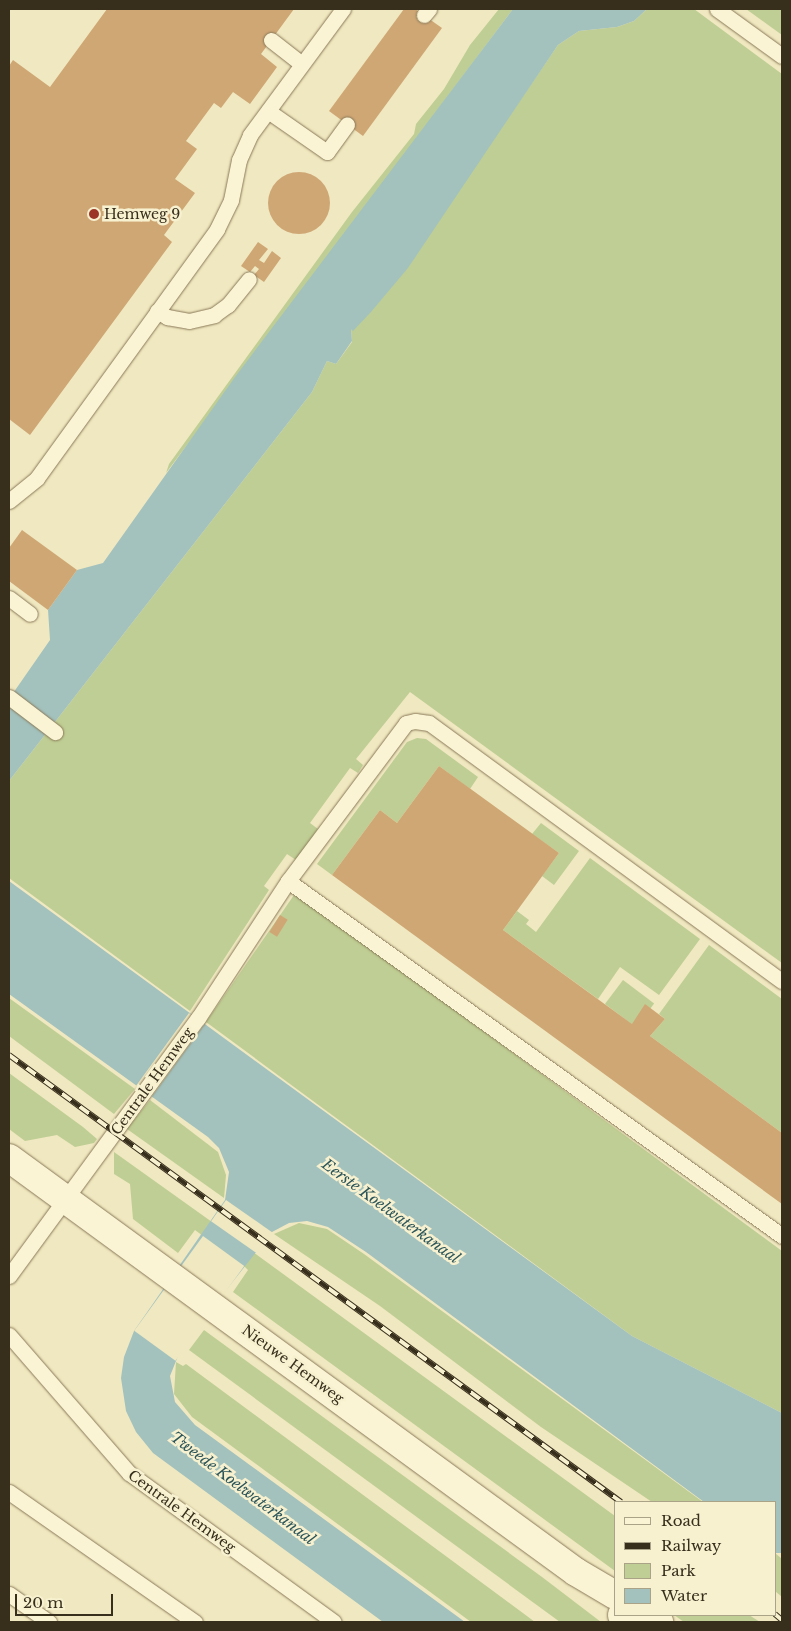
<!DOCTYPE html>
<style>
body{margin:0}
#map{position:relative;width:791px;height:1631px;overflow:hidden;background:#f0e8c0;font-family:"Libre Baskerville",serif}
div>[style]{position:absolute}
.green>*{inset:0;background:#bfce94;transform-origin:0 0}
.water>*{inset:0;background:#a3c2bd}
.pier>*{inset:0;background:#f0e8c0;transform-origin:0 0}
.building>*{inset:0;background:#cfa775;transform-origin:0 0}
.round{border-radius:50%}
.roads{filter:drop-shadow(0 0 1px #897958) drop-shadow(0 0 1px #897958)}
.lane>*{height:15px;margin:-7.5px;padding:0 7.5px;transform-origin:7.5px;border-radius:7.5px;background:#faf4d4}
.secondary>*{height:28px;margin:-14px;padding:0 14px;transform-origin:14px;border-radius:14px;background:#faf4d4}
.rail>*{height:5.5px;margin-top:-2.75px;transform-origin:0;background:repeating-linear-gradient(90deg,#f7f1d0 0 11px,#382e1c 0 22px);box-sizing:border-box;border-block:1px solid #382e1c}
.dots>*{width:14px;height:14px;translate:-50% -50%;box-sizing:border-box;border:2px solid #f7f1d0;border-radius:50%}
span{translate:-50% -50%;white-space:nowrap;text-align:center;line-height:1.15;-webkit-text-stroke:5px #f7f1d0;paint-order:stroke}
.poi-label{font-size:14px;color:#382e1c}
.left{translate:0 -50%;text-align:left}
.street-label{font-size:14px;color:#382e1c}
.water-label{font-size:15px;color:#2b5559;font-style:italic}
.frame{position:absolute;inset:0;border:10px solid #382e1c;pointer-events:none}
.legend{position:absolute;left:614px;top:1501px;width:162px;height:115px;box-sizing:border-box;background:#f7f1d0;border:1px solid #aba388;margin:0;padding:6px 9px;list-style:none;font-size:15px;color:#382e1c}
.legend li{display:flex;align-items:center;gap:10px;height:25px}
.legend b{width:25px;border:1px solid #aba388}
.scale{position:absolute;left:15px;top:1594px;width:98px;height:22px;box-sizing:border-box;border:2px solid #382e1c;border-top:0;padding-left:6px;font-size:15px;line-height:18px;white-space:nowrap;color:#382e1c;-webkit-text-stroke:4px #f7f1d0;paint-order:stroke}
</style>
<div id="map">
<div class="green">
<div style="clip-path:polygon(499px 9px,513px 9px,166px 473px,169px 464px,352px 212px,414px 134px,416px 124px,444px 89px,470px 45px)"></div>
<div style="clip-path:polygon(647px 9px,694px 9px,782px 74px,782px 963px,410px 692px,356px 759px,363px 765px,358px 773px,350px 768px,310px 823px,318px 829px,296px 860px,287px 854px,264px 886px,269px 890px,190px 1011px,9px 878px,9px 781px,312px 392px,327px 361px,336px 364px,352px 342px,351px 329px,421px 245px,558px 45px,579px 31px,617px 27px,634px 21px)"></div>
<div style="clip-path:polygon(746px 9px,782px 9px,782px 35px)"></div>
<div style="clip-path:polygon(417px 738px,426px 739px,478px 777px,470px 789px,439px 766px,397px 823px,380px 810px,332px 875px,317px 864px,407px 742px)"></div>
<div style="clip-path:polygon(541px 823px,579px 851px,554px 885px,542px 876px,559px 853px,532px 834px)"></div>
<div style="clip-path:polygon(590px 858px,700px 939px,659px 995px,620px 967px,598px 999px,503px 930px,517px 911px,529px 920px,526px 924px,536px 932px)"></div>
<div style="clip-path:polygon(294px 895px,312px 905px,782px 1251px,782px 1413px,632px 1336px,206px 1022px)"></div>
<div style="clip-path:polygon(709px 945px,782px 999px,782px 1133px,650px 1036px,665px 1019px,659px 1014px)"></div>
<div style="left:623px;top:980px;width:39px;height:30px;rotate:37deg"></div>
<div style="clip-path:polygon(9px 998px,135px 1089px,114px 1114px,9px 1036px)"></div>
<div style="clip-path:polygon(9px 1073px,83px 1127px,97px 1139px,94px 1143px,75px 1147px,57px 1135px,25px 1141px,9px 1129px)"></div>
<div style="clip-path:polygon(150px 1100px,218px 1152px,226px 1175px,224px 1198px,127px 1129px)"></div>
<div style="clip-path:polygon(114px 1152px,212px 1222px,203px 1236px,195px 1230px,178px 1253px,133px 1219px,130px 1184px,114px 1174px)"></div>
<div style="clip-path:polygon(299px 1223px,327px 1229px,364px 1254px,703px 1502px,652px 1502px,541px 1427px,380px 1306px,274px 1234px)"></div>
<div style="clip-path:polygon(253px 1252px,615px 1516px,615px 1571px,233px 1292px,248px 1270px,244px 1266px)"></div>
<div style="clip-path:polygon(204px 1330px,542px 1577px,601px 1622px,560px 1622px,189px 1350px)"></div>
<div style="clip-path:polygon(176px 1362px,183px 1366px,186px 1364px,535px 1622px,471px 1622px,192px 1417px,174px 1394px)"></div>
<div style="clip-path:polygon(775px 1553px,782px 1559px,782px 1597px,775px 1591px)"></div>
<div style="clip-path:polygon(674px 1615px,749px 1615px,760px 1622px,684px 1622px)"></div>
</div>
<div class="water">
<div style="clip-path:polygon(513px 9px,647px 9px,634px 21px,617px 27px,579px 31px,558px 45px,408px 268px,371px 312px,353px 331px,351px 329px,352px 341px,336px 364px,327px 361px,312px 392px,9px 781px,9px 699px,50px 640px,48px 610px,77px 570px,103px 563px,235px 377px)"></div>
<div style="clip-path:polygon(9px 881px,632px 1336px,782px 1413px,782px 1553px,775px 1553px,775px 1502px,704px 1502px,366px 1252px,328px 1227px,307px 1221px,289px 1223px,272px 1232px,182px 1346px,170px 1376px,175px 1402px,195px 1425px,465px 1622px,383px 1622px,153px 1453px,136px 1432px,126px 1411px,121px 1378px,124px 1357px,134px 1331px,225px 1200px,229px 1172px,219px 1148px,208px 1137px,9px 994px)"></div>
</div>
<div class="pier">
<div style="left:189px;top:1013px;width:19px;height:90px;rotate:36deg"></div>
<div style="left:226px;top:1200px;width:58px;height:26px;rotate:35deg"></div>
<div style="left:203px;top:1236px;width:51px;height:117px;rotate:36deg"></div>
</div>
<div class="building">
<div style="clip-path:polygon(107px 9px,294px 9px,261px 54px,277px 67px,250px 104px,233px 92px,221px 108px,214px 103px,186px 141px,197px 149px,175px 179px,195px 193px,164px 235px,172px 242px,30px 435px,9px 419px,9px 66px,13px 60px,50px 87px)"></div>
<div style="clip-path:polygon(404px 9px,415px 9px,442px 28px,363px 136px,329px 111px)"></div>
<div class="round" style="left:268px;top:172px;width:62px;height:62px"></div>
<div style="clip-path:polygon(258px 242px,268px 249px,259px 260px,264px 263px,272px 251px,281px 258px,264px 282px,254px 275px,259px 269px,255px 266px,250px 272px,241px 266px)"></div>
<div style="clip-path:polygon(22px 530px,77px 570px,48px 610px,9px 581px,9px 548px)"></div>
<div style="clip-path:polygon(439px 766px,559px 853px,503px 930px,632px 1024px,645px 1004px,665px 1019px,650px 1036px,782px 1133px,782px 1204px,332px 875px,380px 810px,397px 823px)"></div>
<div style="left:280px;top:915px;width:9px;height:20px;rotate:32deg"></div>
</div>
<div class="roads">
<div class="lane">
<div style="left:717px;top:9px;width:80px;rotate:35.9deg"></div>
<div style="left:424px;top:15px;width:8px;rotate:-50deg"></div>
<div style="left:271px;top:40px;width:39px;rotate:38deg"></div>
<div style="left:268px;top:111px;width:72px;rotate:34.8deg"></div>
<div style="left:327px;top:152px;width:34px;rotate:-54deg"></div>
<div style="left:157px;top:311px;width:12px;rotate:31deg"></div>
<div style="left:167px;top:317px;width:22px;rotate:10deg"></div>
<div style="left:189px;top:321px;width:26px;rotate:-13deg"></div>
<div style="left:214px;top:315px;width:17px;rotate:-36deg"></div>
<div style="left:228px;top:305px;width:33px;rotate:-51deg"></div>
<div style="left:9px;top:501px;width:36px;rotate:-39deg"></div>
<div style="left:37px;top:478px;width:307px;rotate:-54.1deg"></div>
<div style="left:217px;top:229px;width:32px;rotate:-64deg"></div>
<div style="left:231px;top:200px;width:41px;rotate:-78.7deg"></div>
<div style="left:239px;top:160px;width:27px;rotate:-66deg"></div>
<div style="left:250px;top:135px;width:157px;rotate:-53.6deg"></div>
<div style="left:9px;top:598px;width:26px;rotate:37deg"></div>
<div style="left:9px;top:697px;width:58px;rotate:37.3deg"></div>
<div style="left:288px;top:881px;width:608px;rotate:35.7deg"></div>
<div style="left:9px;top:1276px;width:320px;rotate:-53.8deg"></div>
<div style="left:198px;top:1018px;width:164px;rotate:-56.7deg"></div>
<div style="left:288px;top:881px;width:197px;rotate:-53.2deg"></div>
<div style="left:406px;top:723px;width:9px;rotate:-13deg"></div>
<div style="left:415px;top:721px;width:14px;rotate:8deg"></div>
<div style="left:429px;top:723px;width:437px;rotate:36.2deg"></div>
<div style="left:9px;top:1335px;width:183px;rotate:49deg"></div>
<div style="left:129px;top:1473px;width:253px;rotate:36deg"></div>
<div style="left:9px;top:1492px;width:227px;rotate:35deg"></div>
<div style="left:9px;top:1594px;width:49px;rotate:35deg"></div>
</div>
<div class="secondary">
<div style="left:9px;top:1158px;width:702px;rotate:36.14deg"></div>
<div style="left:576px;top:1572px;width:45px;rotate:30.5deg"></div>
<div style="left:622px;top:1615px;width:11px;rotate:41deg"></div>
<div style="left:646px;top:1615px;width:15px;rotate:28deg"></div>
</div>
</div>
<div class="rail">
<div style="left:9px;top:1055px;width:758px;rotate:36.14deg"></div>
<div style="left:775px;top:1614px;width:9px;rotate:41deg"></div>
</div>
<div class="dots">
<div style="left:94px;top:214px;background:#9b3525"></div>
</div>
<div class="poi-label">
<span class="left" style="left:104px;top:214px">Hemweg 9</span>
</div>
<div class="street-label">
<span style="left:152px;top:1081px;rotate:-54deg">Centrale Hemweg</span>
<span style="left:293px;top:1364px;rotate:36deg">Nieuwe Hemweg</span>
<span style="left:182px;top:1511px;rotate:36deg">Centrale Hemweg</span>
</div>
<div class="water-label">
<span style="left:391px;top:1211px;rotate:36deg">Eerste Koelwaterkanaal</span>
<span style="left:243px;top:1488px;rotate:37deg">Tweede Koelwaterkanaal</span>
</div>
<div class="frame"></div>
<ul class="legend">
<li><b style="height:6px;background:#faf4d4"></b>Road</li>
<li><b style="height:6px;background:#382e1c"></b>Railway</li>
<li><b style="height:14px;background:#bfce94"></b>Park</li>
<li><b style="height:14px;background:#a3c2bd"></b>Water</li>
</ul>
<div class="scale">20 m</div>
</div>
